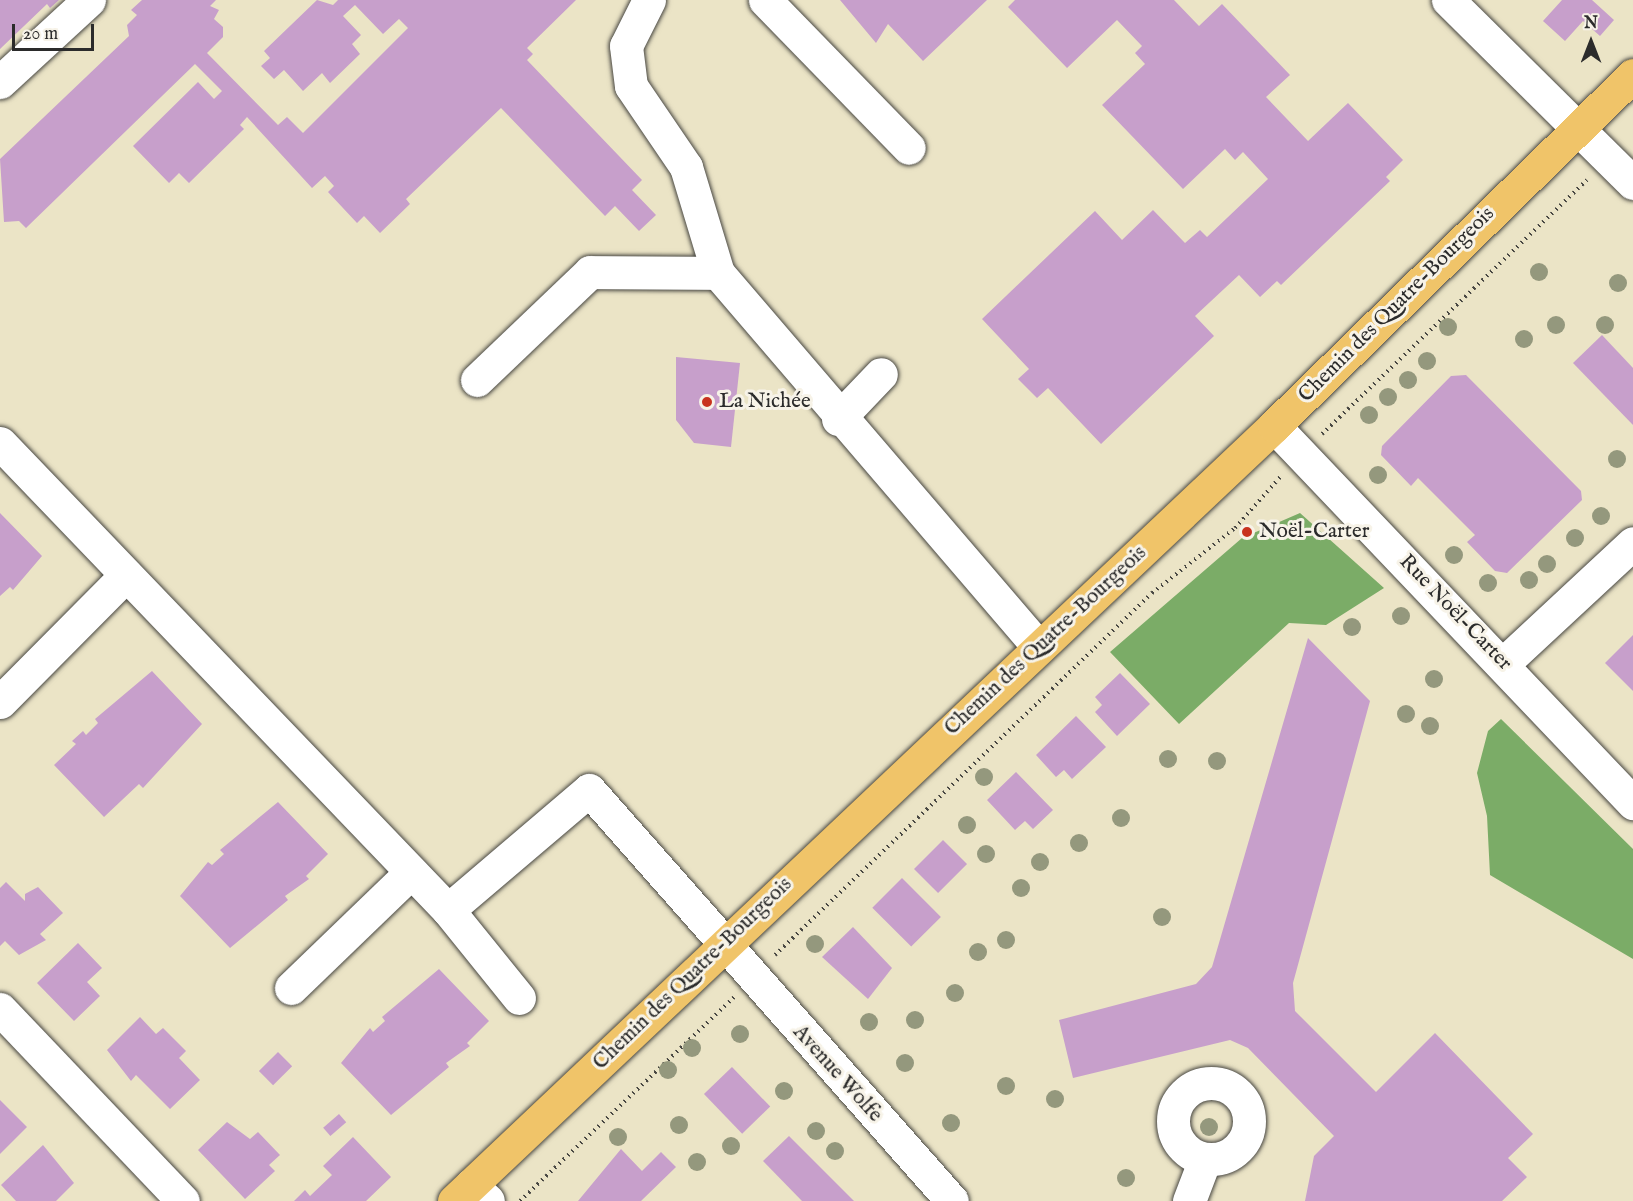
<!DOCTYPE html>
<meta charset="utf-8">
<style>
body{margin:0}
#map{position:relative;width:1633px;height:1201px;overflow:hidden;background:#ebe4c6;font-family:"IM FELL English",serif}
div>[style]{position:absolute}
.forest>*{inset:0;background:#7bac67}
.building>*{inset:0;background:#c79fcb;transform-origin:0 0}
.path>*{height:4px;margin-top:-2px;transform-origin:0;background:repeating-linear-gradient(90deg,#484742 0 1.5px,transparent 0 6px)}
.roads{filter:drop-shadow(0 0 2px #484742) drop-shadow(0 0 2px #484742)}
.minor>*{height:33px;margin:-16.5px;padding:0 16.5px;transform-origin:16.5px;border-radius:16.5px;background:#fff}
.minor>.ring{margin:-16.5px;padding:0;box-sizing:content-box;background:none;border:33px solid #fff;border-radius:50%}
.major>*{height:33px;margin:-16.5px;padding:0 16.5px;transform-origin:16.5px;border-radius:16.5px;background:#f0c469}
.trees>*{width:18px;height:18px;margin:-9px;border-radius:50%;background:#94987d}
.dots>*{width:16px;height:16px;translate:-50% -50%;box-sizing:border-box;border:3px solid #f7f3e8;border-radius:50%}
span{translate:-50% -50%;white-space:nowrap;text-align:center;line-height:1.15;-webkit-text-stroke:6px #f7f3e8;paint-order:stroke}
.street-label{font-size:21px;color:#2b2b2b}
.poi-label{font-size:21px;color:#2b2b2b}
.left{translate:0 -50%;text-align:left}
.north{position:absolute;left:1561px;top:12px;width:60px;height:60px;-webkit-text-stroke:4px #f7f3e8;paint-order:stroke;rotate:0deg;font-size:16px;font-weight:700;line-height:24px;text-align:center;color:#2b2b2b}
.north::after{content:'';display:block;margin:auto;width:21px;height:27px;background:#2b2b2b;clip-path:polygon(50% 0,100% 100%,50% 72%,0 100%)}
.scale{position:absolute;left:12px;top:24px;width:82px;height:27px;box-sizing:border-box;border:3px solid #2b2b2b;border-top:0;padding-left:8px;font-size:18px;line-height:21px;white-space:nowrap;color:#2b2b2b;-webkit-text-stroke:4px #f7f3e8;paint-order:stroke}
</style>
<div id="map">
<div class="forest">
<div style="clip-path:polygon(1300px 513px,1384px 588px,1326px 625px,1289px 623px,1179px 724px,1110px 652px,1242px 538px)"></div>
<div style="clip-path:polygon(1501px 719px,1633px 849px,1633px 959px,1490px 875px,1487px 816px,1477px 773px,1488px 731px)"></div>
</div>
<div class="building">
<div style="clip-path:polygon(0 0,59px 0,50px 8px,47px 4px,0 49px)"></div>
<div style="clip-path:polygon(142px 0,216px 0,210px 6px,219px 10px,214px 19px,223px 27px,223px 37px,207px 53px,278px 125px,287px 117px,303px 133px,408px 28px,399px 19px,383px 34px,355px 5px,343px 16px,361px 35px,352px 44px,360px 54px,330px 83px,322px 73px,303px 91px,284px 70px,274px 79px,261px 66px,270px 58px,264px 51px,317px 0,333px 5px,338px 0,576px 0,527px 48px,533px 54px,527px 60px,642px 180px,632px 190px,656px 215px,639px 231px,615px 206px,605px 216px,501px 108px,406px 199px,410px 204px,380px 233px,364px 216px,357px 223px,328px 192px,334px 186px,325px 176px,312px 188px,247px 117px,240px 125px,244px 129px,189px 183px,179px 173px,169px 183px,133px 146px,198px 82px,214px 99px,222px 91px,195px 64px,26px 228px,19px 221px,4px 222px,0 159px,129px 36px,127px 25px,137px 15px,131px 10px)"></div>
<div style="clip-path:polygon(840px 0,987px 0,923px 61px,888px 24px,876px 43px)"></div>
<div style="clip-path:polygon(1015px 0,1174px 0,1199px 26px,1222px 4px,1290px 75px,1266px 97px,1308px 141px,1348px 103px,1403px 160px,1386px 177px,1390px 181px,1281px 285px,1277px 281px,1260px 297px,1239px 275px,1195px 316px,1214px 336px,1101px 444px,1048px 388px,1037px 398px,1018px 379px,1029px 369px,982px 319px,1095px 211px,1122px 240px,1153px 210px,1185px 243px,1200px 230px,1207px 237px,1268px 179px,1243px 152px,1235px 160px,1225px 149px,1183px 189px,1102px 105px,1145px 64px,1135px 53px,1142px 46px,1117px 20px,1067px 68px,1008px 7px)"></div>
<div style="clip-path:polygon(1562px 0,1592px 0,1614px 20px,1600px 36px,1583px 21px,1565px 41px,1543px 21px)"></div>
<div style="clip-path:polygon(1602px 335px,1633px 368px,1633px 425px,1573px 363px)"></div>
<div style="clip-path:polygon(676px 357px,740px 363px,731px 447px,694px 443px,676px 420px)"></div>
<div style="clip-path:polygon(1466px 375px,1581px 491px,1582px 500px,1507px 573px,1495px 571px,1467px 542px,1475px 535px,1418px 478px,1411px 486px,1381px 455px,1382px 446px,1451px 376px)"></div>
<div style="clip-path:polygon(0 513px,42px 556px,13px 590px,10px 587px,0 596px)"></div>
<div style="clip-path:polygon(1633px 635px,1633px 691px,1605px 663px)"></div>
<div style="clip-path:polygon(1308px 638px,1370px 701px,1293px 983px,1295px 1011px,1376px 1092px,1435px 1033px,1533px 1134px,1508px 1158px,1527px 1177px,1502px 1201px,1305px 1201px,1314px 1156px,1334px 1136px,1248px 1048px,1230px 1040px,1073px 1078px,1059px 1020px,1196px 984px,1212px 967px)"></div>
<div style="clip-path:polygon(152px 671px,202px 724px,143px 788px,139px 784px,104px 817px,54px 765px,76px 744px,72px 741px,83px 731px,86px 735px,98px 723px,95px 719px)"></div>
<div style="clip-path:polygon(1120px 673px,1150px 704px,1117px 736px,1095px 712px,1102px 705px,1095px 697px)"></div>
<div style="clip-path:polygon(1076px 716px,1106px 747px,1072px 779px,1064px 770px,1056px 777px,1036px 755px)"></div>
<div style="clip-path:polygon(1016px 772px,1053px 810px,1033px 829px,1025px 821px,1015px 830px,987px 800px)"></div>
<div style="clip-path:polygon(278px 802px,328px 854px,306px 876px,309px 879px,285px 896px,288px 900px,230px 948px,180px 896px,208px 862px,212px 865px,224px 854px,220px 850px)"></div>
<div style="left:943px;top:840px;width:34px;height:41px;rotate:45deg"></div>
<div style="left:902px;top:878px;width:55px;height:42px;rotate:45deg"></div>
<div style="clip-path:polygon(6px 882px,25px 901px,25px 894px,38px 887px,63px 913px,40px 934px,46px 940px,19px 955px,5px 941px,0 946px,0 888px)"></div>
<div style="clip-path:polygon(853px 927px,892px 968px,868px 999px,822px 957px)"></div>
<div style="clip-path:polygon(78px 943px,102px 968px,87px 982px,100px 996px,74px 1021px,37px 983px)"></div>
<div style="clip-path:polygon(439px 969px,489px 1021px,467px 1043px,470px 1046px,446px 1063px,449px 1067px,391px 1115px,341px 1063px,370px 1028px,373px 1032px,385px 1021px,382px 1017px)"></div>
<div style="clip-path:polygon(140px 1017px,156px 1034px,163px 1028px,186px 1051px,179px 1058px,200px 1080px,170px 1109px,136px 1075px,131px 1081px,107px 1050px)"></div>
<div style="left:278px;top:1052px;width:20px;height:27px;rotate:45deg"></div>
<div style="left:732px;top:1067px;width:55px;height:39px;rotate:46deg"></div>
<div style="clip-path:polygon(0 1100px,27px 1127px,0 1154px)"></div>
<div style="left:339px;top:1114px;width:11px;height:21px;rotate:49deg"></div>
<div style="clip-path:polygon(227px 1122px,250px 1139px,258px 1132px,280px 1155px,269px 1165px,275px 1171px,245px 1199px,198px 1150px)"></div>
<div style="clip-path:polygon(789px 1136px,854px 1201px,802px 1201px,763px 1161px)"></div>
<div style="clip-path:polygon(353px 1137px,391px 1177px,366px 1201px,294px 1201px,305px 1190px,310px 1196px,332px 1175px,323px 1166px)"></div>
<div style="clip-path:polygon(43px 1145px,74px 1183px,56px 1201px,16px 1201px,1px 1185px)"></div>
<div style="clip-path:polygon(621px 1149px,642px 1171px,661px 1152px,676px 1167px,641px 1201px,578px 1201px)"></div>
</div>
<div class="path">
<div style="left:1322px;top:434px;width:367px;rotate:-43.8deg"></div>
<div style="left:775px;top:955px;width:523px;rotate:-43.84deg"></div>
<div style="left:1152px;top:593px;width:105px;rotate:-38.1deg"></div>
<div style="left:1235px;top:528px;width:69px;rotate:-48.5deg"></div>
<div style="left:520px;top:1201px;width:296px;rotate:-43.6deg"></div>
</div>
<div class="roads">
<div class="minor">
<div style="left:649px;top:0;width:51px;rotate:116.6deg"></div>
<div style="left:626px;top:46px;width:40px;rotate:82.9deg"></div>
<div style="left:631px;top:86px;width:98px;rotate:55.8deg"></div>
<div style="left:686px;top:167px;width:111px;rotate:73.2deg"></div>
<div style="left:718px;top:273px;width:493px;rotate:49.4deg"></div>
<div style="left:765px;top:0;width:206px;rotate:45.8deg"></div>
<div style="left:1448px;top:0;width:260px;rotate:44.7deg"></div>
<div style="left:0;top:82px;width:121px;rotate:-42.7deg"></div>
<div style="left:477px;top:380px;width:156px;rotate:-43.7deg"></div>
<div style="left:590px;top:272px;width:128px;rotate:0.4deg"></div>
<div style="left:838px;top:419px;width:62px;rotate:-46.3deg"></div>
<div style="left:1274px;top:426px;width:521px;rotate:46.4deg"></div>
<div style="left:0;top:443px;width:647px;rotate:46.19deg"></div>
<div style="left:448px;top:910px;width:185px;rotate:-40.4deg"></div>
<div style="left:589px;top:790px;width:548px;rotate:48.55deg"></div>
<div style="left:1504px;top:663px;width:176px;rotate:-42.9deg"></div>
<div style="left:0;top:702px;width:179px;rotate:-45.2deg"></div>
<div style="left:448px;top:910px;width:113px;rotate:51.1deg"></div>
<div style="left:291px;top:988px;width:167px;rotate:-44deg"></div>
<div style="left:0;top:1009px;width:265px;rotate:46.4deg"></div>
<div class="ring" style="left:1173px;top:1083px;width:43px;height:43px"></div>
<div style="left:471px;top:1185px;width:23px;rotate:43deg"></div>
<div style="left:1189px;top:1201px;width:45px;rotate:-69.1deg"></div>
</div>
<div class="major">
<div style="left:454px;top:1201px;width:1128px;rotate:-43.38deg"></div>
<div style="left:1274px;top:426px;width:502px;rotate:-44.35deg"></div>
</div>
</div>
<div class="trees">
<div style="left:1539px;top:272px"></div>
<div style="left:1618px;top:283px"></div>
<div style="left:1556px;top:325px"></div>
<div style="left:1605px;top:325px"></div>
<div style="left:1448px;top:327px"></div>
<div style="left:1524px;top:339px"></div>
<div style="left:1427px;top:361px"></div>
<div style="left:1408px;top:380px"></div>
<div style="left:1388px;top:397px"></div>
<div style="left:1369px;top:415px"></div>
<div style="left:1617px;top:459px"></div>
<div style="left:1378px;top:475px"></div>
<div style="left:1601px;top:516px"></div>
<div style="left:1575px;top:538px"></div>
<div style="left:1454px;top:555px"></div>
<div style="left:1547px;top:564px"></div>
<div style="left:1529px;top:580px"></div>
<div style="left:1488px;top:583px"></div>
<div style="left:1401px;top:616px"></div>
<div style="left:1352px;top:627px"></div>
<div style="left:1434px;top:679px"></div>
<div style="left:1406px;top:714px"></div>
<div style="left:1430px;top:726px"></div>
<div style="left:1168px;top:759px"></div>
<div style="left:1217px;top:761px"></div>
<div style="left:984px;top:777px"></div>
<div style="left:1121px;top:818px"></div>
<div style="left:967px;top:825px"></div>
<div style="left:1079px;top:843px"></div>
<div style="left:986px;top:854px"></div>
<div style="left:1040px;top:862px"></div>
<div style="left:1021px;top:888px"></div>
<div style="left:1162px;top:917px"></div>
<div style="left:1006px;top:940px"></div>
<div style="left:815px;top:944px"></div>
<div style="left:978px;top:952px"></div>
<div style="left:955px;top:993px"></div>
<div style="left:915px;top:1020px"></div>
<div style="left:869px;top:1022px"></div>
<div style="left:740px;top:1034px"></div>
<div style="left:692px;top:1048px"></div>
<div style="left:905px;top:1063px"></div>
<div style="left:668px;top:1070px"></div>
<div style="left:1006px;top:1086px"></div>
<div style="left:784px;top:1091px"></div>
<div style="left:1055px;top:1099px"></div>
<div style="left:951px;top:1123px"></div>
<div style="left:679px;top:1125px"></div>
<div style="left:1209px;top:1127px"></div>
<div style="left:816px;top:1131px"></div>
<div style="left:618px;top:1137px"></div>
<div style="left:731px;top:1146px"></div>
<div style="left:835px;top:1151px"></div>
<div style="left:697px;top:1162px"></div>
<div style="left:1126px;top:1178px"></div>
</div>
<div class="dots">
<div style="left:707px;top:402px;background:#c8321e"></div>
<div style="left:1247px;top:532px;background:#c8321e"></div>
</div>
<div class="street-label">
<span style="left:1397px;top:305px;rotate:-45deg">Chemin des Quatre-Bourgeois</span>
<span style="left:1455px;top:613px;rotate:46deg">Rue Noël-Carter</span>
<span style="left:1046px;top:641px;rotate:-43deg">Chemin des Quatre-Bourgeois</span>
<span style="left:693px;top:974px;rotate:-44deg">Chemin des Quatre-Bourgeois</span>
<span style="left:837px;top:1074px;rotate:48deg">Avenue Wolfe</span>
</div>
<div class="poi-label">
<span class="left" style="left:719px;top:402px">La Nichée</span>
<span class="left" style="left:1259px;top:532px">Noël-Carter</span>
</div>
<div class="north">N</div>
<div class="scale">20 m</div>
</div>
